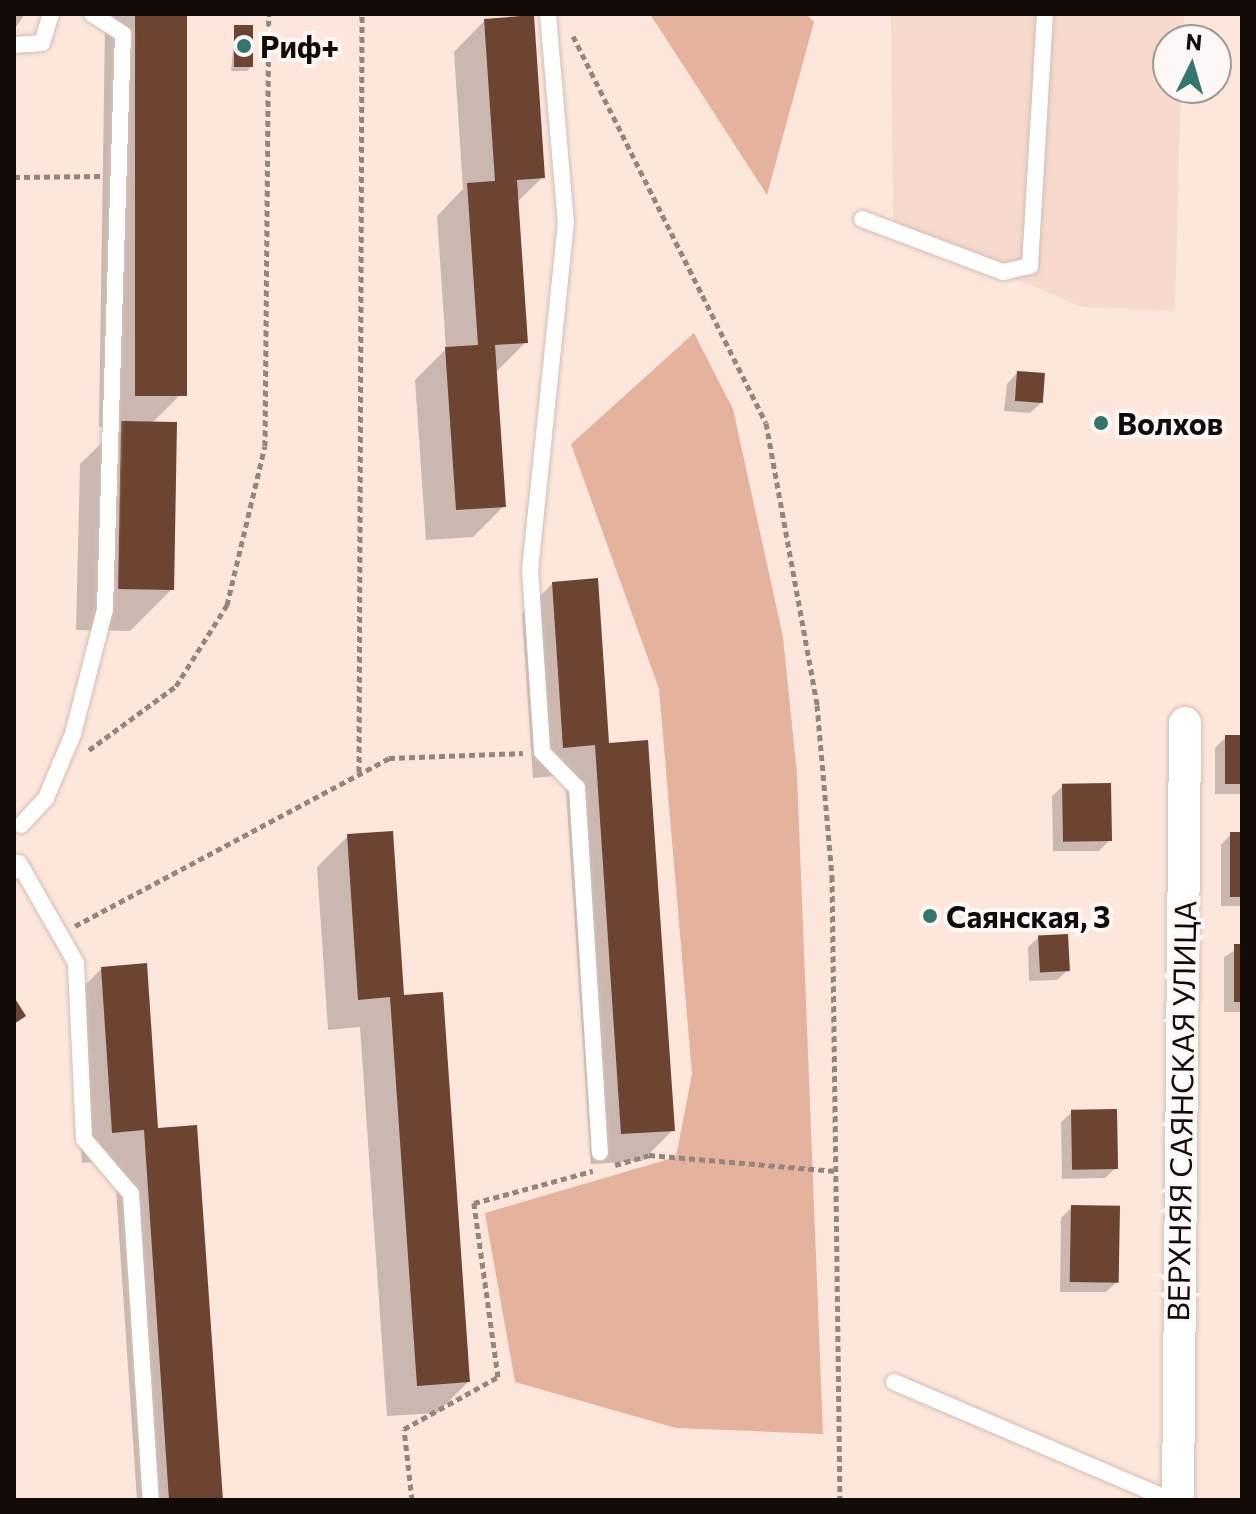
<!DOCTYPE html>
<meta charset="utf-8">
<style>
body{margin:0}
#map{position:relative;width:1256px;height:1514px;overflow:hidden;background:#fde7dd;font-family:Commissioner,sans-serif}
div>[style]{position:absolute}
.built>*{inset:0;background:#f7dacd}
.forest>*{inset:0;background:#e4b29d}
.shadow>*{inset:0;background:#0003}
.building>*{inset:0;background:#6d4331;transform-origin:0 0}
.path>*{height:5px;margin-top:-2.5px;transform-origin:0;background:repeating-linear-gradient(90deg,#94857e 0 6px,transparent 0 10px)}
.roads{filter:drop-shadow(0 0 2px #d3beb5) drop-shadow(0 0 2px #d3beb5)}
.service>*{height:16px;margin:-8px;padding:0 8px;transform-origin:8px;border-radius:8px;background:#fff}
.minor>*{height:32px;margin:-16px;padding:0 16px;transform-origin:16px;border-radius:16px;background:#fff}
.dots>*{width:22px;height:22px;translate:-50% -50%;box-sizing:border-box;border:4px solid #fdf8f6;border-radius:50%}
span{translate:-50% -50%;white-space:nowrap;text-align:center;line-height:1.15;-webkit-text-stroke:8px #fdf8f6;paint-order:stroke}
.poi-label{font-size:30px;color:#120b08;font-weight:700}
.left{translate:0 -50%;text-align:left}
.street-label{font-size:30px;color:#120b08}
.frame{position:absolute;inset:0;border:16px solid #120b08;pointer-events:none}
.north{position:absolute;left:1152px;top:24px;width:80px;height:80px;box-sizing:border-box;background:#fdf8f6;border:2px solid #9f9997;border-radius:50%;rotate:5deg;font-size:22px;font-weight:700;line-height:32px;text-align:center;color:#120b08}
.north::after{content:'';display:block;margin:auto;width:28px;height:36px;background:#33776c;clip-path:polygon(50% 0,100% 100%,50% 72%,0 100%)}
</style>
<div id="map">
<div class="built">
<div style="clip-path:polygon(891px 14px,1184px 14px,1183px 40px,1168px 40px,1168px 88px,1181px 88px,1175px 311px,1082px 307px,893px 227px)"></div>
</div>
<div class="forest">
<div style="clip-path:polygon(650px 14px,806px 14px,814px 22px,767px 195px)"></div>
<div style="clip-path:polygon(694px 333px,733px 409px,783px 637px,797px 774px,823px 1434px,676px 1428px,515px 1382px,485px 1213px,676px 1157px,692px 1074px,659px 689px,571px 444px)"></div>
</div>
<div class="shadow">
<div style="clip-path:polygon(14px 14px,25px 14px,14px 30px)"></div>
<div style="clip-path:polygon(116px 14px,185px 14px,178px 397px,151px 424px,171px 590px,130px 631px,76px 630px,80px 464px,118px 427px,99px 427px,105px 25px)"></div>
<div style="clip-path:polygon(484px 21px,543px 177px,516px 203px,526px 342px,495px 373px,504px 506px,473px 537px,426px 540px,415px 380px,446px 349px,437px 216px,463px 189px,454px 52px)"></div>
<div style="clip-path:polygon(235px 27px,252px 66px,247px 71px,231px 71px)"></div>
<div style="clip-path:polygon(1017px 373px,1041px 403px,1030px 413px,1004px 411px,1007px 384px)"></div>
<div style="clip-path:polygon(553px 583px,607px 745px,673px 1130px,642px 1161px,591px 1164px,565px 775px,533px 778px,522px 614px)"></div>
<div style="clip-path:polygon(1226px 737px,1242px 737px,1242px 794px,1215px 794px,1215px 748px)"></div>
<div style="clip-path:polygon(1063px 786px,1110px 840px,1099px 851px,1053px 851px,1052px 796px)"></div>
<div style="clip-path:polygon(1231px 834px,1242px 834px,1242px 906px,1221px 906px,1221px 845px)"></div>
<div style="clip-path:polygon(348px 836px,402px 997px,468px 1382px,437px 1413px,387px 1416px,360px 1027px,328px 1030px,317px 867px)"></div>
<div style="clip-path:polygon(1039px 937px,1068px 970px,1057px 980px,1029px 981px,1028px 947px)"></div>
<div style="clip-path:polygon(1242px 946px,1242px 1012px,1224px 1012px,1224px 957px)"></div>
<div style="clip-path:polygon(102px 968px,156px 1130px,221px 1500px,137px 1500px,114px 1160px,82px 1163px,71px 999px)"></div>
<div style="clip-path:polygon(1072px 1112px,1116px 1168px,1105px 1178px,1062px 1179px,1061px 1122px)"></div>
<div style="clip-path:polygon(1072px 1207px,1117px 1282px,1106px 1292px,1060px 1292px,1061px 1218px)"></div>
</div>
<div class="building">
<div style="left:135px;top:14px;width:52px;height:382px"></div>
<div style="clip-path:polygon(534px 15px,545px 178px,517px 180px,528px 343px,495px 345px,506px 507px,456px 510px,445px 347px,478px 345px,467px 183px,495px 181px,484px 19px)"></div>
<div style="left:234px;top:25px;width:19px;height:42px"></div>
<div style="left:1017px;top:371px;width:28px;height:30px;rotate:4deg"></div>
<div style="left:121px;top:421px;width:56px;height:168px;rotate:1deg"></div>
<div style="clip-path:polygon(598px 578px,609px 743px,648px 740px,675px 1131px,621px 1134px,595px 745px,563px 748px,552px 582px)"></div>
<div style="left:1225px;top:735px;width:17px;height:49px"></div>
<div style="left:1111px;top:783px;width:58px;height:49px;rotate:89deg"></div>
<div style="clip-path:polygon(393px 831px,404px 995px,443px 992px,470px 1382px,417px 1386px,390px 997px,358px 1000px,347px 834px)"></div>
<div style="left:1230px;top:832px;width:12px;height:65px"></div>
<div style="left:1068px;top:934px;width:37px;height:30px;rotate:87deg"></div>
<div style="left:1242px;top:944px;width:58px;height:8px;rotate:90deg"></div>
<div style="clip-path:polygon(147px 963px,158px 1128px,197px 1125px,223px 1500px,169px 1500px,144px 1130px,112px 1133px,101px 967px)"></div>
<div style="clip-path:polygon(14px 997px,26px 1016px,14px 1024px)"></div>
<div style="left:1117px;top:1109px;width:60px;height:46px;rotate:89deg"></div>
<div style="left:1071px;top:1205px;width:49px;height:77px;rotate:1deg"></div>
</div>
<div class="path">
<div style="left:573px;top:36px;width:432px;rotate:63.5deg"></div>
<div style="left:766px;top:423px;width:287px;rotate:79.7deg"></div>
<div style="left:817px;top:705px;width:172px;rotate:85deg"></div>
<div style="left:832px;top:876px;width:624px;rotate:89.27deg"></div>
<div style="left:14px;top:177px;width:87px;rotate:-0.7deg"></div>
<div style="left:89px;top:750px;width:108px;rotate:-36.3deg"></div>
<div style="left:176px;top:686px;width:96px;rotate:-57.8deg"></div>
<div style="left:227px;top:605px;width:163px;rotate:-76.6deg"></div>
<div style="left:265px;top:446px;width:432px;rotate:-89.5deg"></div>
<div style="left:359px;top:772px;width:758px;rotate:-89.77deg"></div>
<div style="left:75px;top:926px;width:356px;rotate:-28.1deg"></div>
<div style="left:389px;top:758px;width:134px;rotate:-2.1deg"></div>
<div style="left:615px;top:1165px;width:35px;rotate:-16deg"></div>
<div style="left:649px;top:1155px;width:188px;rotate:4.9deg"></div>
<div style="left:412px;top:1500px;width:71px;rotate:-96.4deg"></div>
<div style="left:404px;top:1429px;width:107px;rotate:-29deg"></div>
<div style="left:498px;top:1377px;width:176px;rotate:-97.9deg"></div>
<div style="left:474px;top:1203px;width:123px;rotate:-15.1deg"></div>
</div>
<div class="roads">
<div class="service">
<div style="left:548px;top:14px;width:209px;rotate:85.1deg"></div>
<div style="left:566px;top:222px;width:349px;rotate:95.9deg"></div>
<div style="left:530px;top:569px;width:183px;rotate:86.2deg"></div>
<div style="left:542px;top:752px;width:50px;rotate:45.8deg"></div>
<div style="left:577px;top:788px;width:365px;rotate:86.4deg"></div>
<div style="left:14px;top:45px;width:28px;rotate:-4deg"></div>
<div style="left:42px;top:43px;width:30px;rotate:-73deg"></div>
<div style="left:862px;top:219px;width:151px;rotate:20.6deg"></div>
<div style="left:1003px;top:272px;width:28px;rotate:-13deg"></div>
<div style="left:1030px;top:266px;width:252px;rotate:-86.6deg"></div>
<div style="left:21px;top:825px;width:37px;rotate:-47deg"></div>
<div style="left:46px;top:798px;width:69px;rotate:-67.1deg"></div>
<div style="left:73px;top:734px;width:129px;rotate:-75.6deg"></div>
<div style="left:105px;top:609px;width:575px;rotate:-88.21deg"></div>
<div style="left:123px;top:34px;width:37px;rotate:-147deg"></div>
<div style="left:14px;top:871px;width:9px;rotate:-58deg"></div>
<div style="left:19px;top:863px;width:115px;rotate:60.3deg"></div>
<div style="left:76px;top:963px;width:176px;rotate:87.4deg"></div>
<div style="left:84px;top:1139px;width:72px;rotate:49.5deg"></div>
<div style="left:131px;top:1194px;width:307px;rotate:86.3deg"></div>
<div style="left:894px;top:1382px;width:300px;rotate:23.1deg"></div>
</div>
<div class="minor">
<div style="left:1178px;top:1500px;width:777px;rotate:-89.48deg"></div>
</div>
</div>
<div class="dots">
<div style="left:244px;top:46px;background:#33776c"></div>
<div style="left:1101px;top:423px;background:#33776c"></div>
<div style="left:930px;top:916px;background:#33776c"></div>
</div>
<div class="poi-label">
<span class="left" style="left:260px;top:46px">Риф+</span>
<span class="left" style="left:1117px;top:423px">Волхов</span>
<span class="left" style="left:946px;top:916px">Саянская, 3</span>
</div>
<div class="street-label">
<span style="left:1181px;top:1111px;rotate:-89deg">ВЕРХНЯЯ САЯНСКАЯ УЛИЦА</span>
</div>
<div class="frame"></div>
<div class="north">N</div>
</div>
